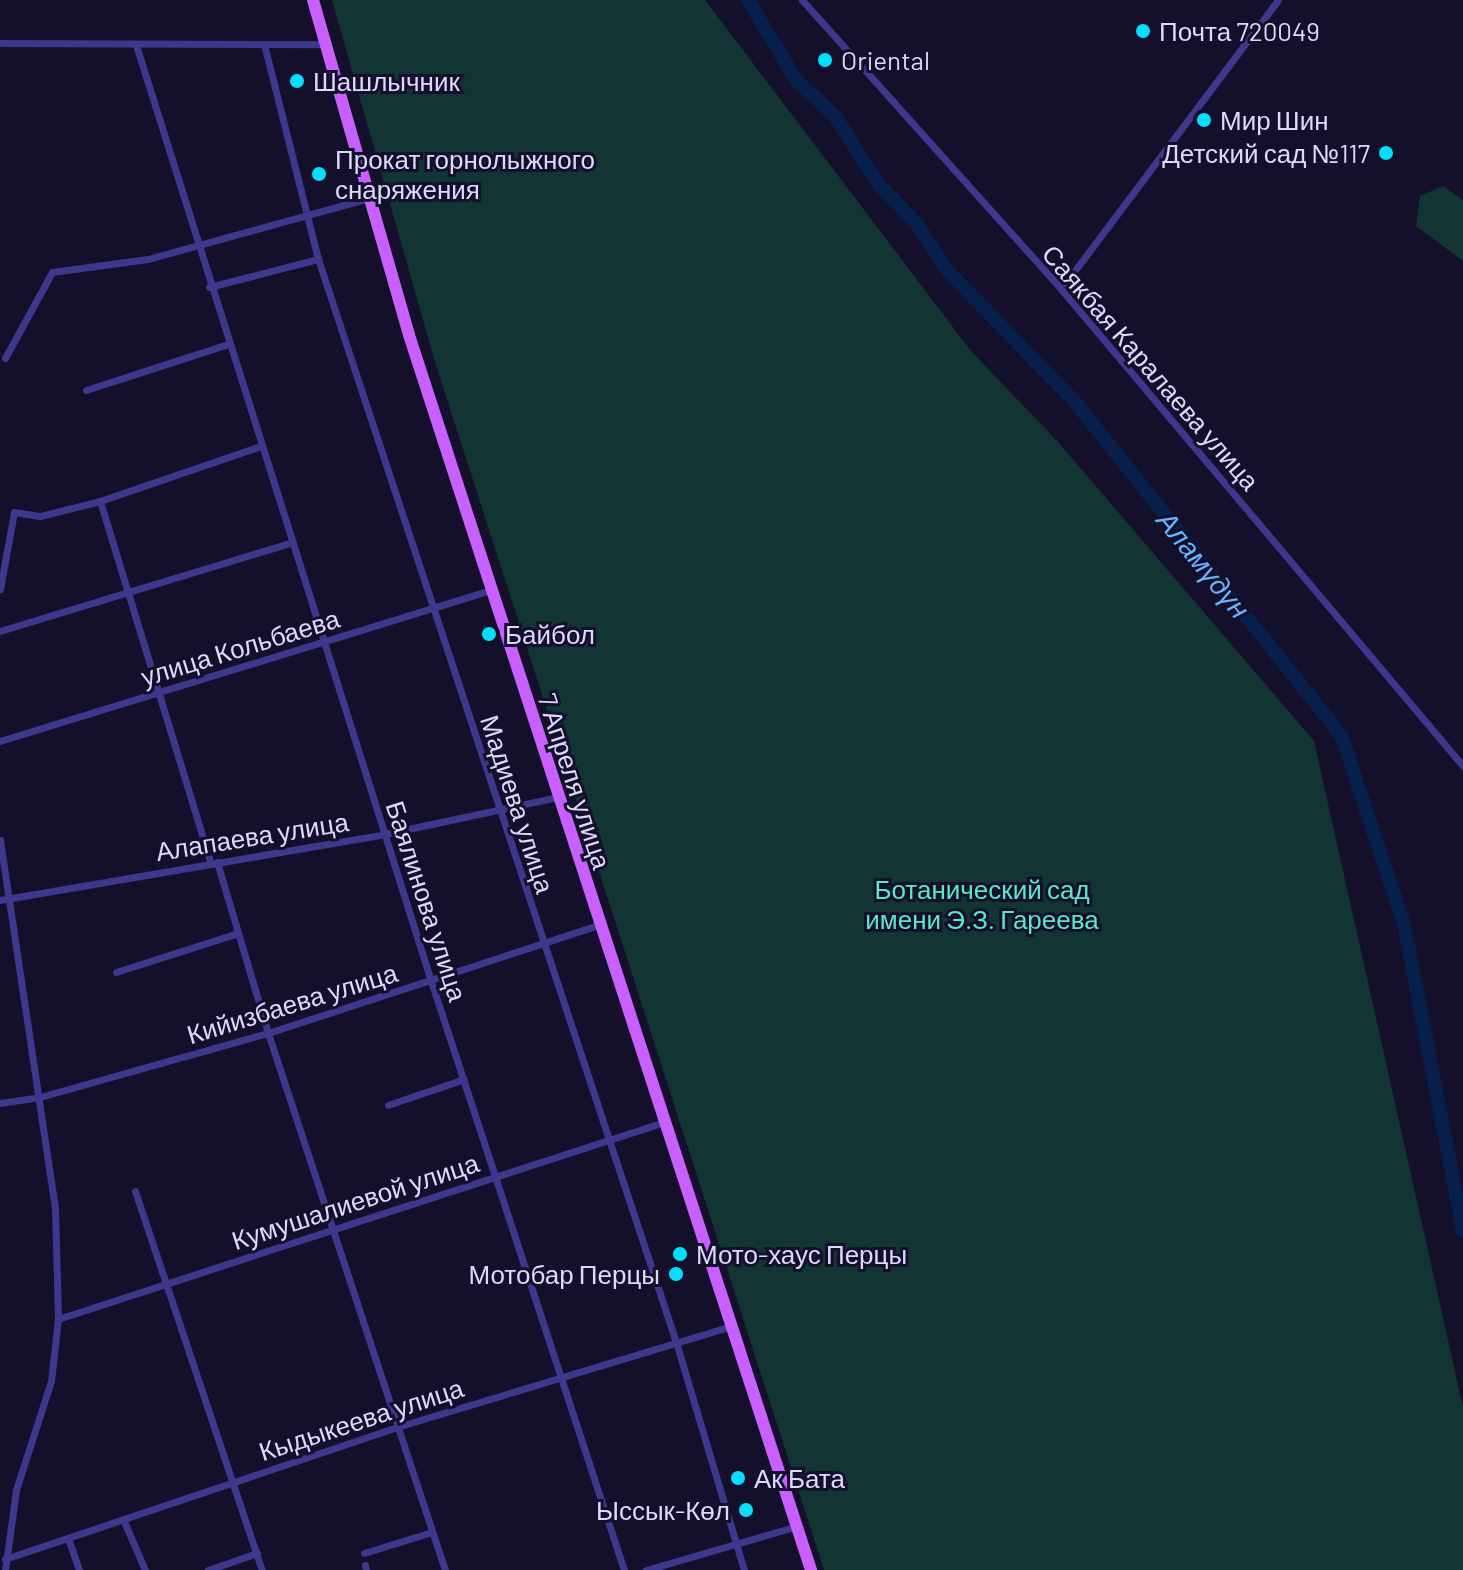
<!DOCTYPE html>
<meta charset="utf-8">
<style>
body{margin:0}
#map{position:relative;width:1463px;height:1570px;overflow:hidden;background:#140f2a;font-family:Barlow,sans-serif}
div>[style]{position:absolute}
.green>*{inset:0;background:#123534}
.river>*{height:14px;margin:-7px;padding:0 7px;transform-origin:7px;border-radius:7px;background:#081e4b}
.minor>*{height:7px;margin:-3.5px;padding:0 3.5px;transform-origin:3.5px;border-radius:3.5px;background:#3d388c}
.primary>*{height:12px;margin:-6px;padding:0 6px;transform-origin:6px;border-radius:6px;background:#c85fff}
.dots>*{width:22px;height:22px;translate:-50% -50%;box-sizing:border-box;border:4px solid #140f2a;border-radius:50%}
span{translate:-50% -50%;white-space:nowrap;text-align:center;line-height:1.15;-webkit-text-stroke:6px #140f2a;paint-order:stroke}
.poi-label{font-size:26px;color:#ded8ff}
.left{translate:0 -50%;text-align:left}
.right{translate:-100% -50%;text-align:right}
.street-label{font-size:26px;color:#ded8ff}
.park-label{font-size:26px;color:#5ce7c8}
.water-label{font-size:28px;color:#66b4ff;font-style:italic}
</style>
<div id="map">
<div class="green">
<div style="clip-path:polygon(332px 0,705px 0,971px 351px,1059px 443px,1314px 741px,1463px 1407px,1463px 1570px,824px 1570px,435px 362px)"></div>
<div style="clip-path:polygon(1443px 186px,1463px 200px,1463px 261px,1416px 226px,1420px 196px)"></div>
</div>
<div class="river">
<div style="left:748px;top:0;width:93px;rotate:59deg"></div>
<div style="left:796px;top:80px;width:53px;rotate:42.7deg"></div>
<div style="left:835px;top:116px;width:80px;rotate:57.7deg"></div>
<div style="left:878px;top:184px;width:56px;rotate:45.7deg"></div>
<div style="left:917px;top:224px;width:55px;rotate:56.9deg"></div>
<div style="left:947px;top:270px;width:184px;rotate:45.9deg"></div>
<div style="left:1075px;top:402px;width:428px;rotate:51.4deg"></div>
<div style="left:1342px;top:737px;width:197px;rotate:71.7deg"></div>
<div style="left:1404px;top:924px;width:312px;rotate:79.1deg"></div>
</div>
<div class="minor">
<div style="left:802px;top:0;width:388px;rotate:48.1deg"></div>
<div style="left:1061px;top:289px;width:624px;rotate:49.88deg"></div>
<div style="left:0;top:43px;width:326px;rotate:0.2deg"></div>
<div style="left:136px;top:45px;width:981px;rotate:72.51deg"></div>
<div style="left:431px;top:981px;width:620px;rotate:71.86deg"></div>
<div style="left:265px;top:48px;width:218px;rotate:75.9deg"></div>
<div style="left:318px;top:259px;width:1141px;rotate:71.71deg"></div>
<div style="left:676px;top:1342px;width:238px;rotate:73.4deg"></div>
<div style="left:209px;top:287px;width:113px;rotate:-14.4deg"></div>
<div style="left:1061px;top:289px;width:361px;rotate:-53.1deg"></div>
<div style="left:5px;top:358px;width:98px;rotate:-61.3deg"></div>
<div style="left:52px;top:272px;width:97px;rotate:-7.7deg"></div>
<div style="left:148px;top:259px;width:230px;rotate:-15.4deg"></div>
<div style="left:86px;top:390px;width:149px;rotate:-17.9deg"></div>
<div style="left:100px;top:501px;width:379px;rotate:73deg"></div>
<div style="left:0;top:589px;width:78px;rotate:-79.7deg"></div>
<div style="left:14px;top:512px;width:26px;rotate:9deg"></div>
<div style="left:40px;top:516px;width:62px;rotate:-14deg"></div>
<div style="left:100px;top:501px;width:170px;rotate:-18.9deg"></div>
<div style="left:0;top:631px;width:306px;rotate:-16.9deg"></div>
<div style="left:0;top:741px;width:514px;rotate:-17.09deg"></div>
<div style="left:0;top:840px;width:373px;rotate:81.5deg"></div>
<div style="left:55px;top:1209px;width:110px;rotate:88.4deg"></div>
<div style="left:58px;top:1319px;width:62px;rotate:96.4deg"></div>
<div style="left:51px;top:1381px;width:114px;rotate:107.8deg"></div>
<div style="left:16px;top:1490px;width:81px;rotate:97.8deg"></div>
<div style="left:217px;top:862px;width:178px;rotate:73.4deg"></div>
<div style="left:268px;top:1033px;width:565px;rotate:71.76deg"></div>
<div style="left:0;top:900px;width:391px;rotate:-9.7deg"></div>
<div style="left:385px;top:834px;width:176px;rotate:-12.1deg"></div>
<div style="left:116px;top:972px;width:128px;rotate:-17.7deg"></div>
<div style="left:0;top:1103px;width:40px;rotate:-8.5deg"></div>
<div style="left:40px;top:1097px;width:237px;rotate:-15.7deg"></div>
<div style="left:268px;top:1033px;width:348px;rotate:-18.1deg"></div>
<div style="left:388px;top:1105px;width:80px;rotate:-18.9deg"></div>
<div style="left:135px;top:1191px;width:400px;rotate:71.5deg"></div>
<div style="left:58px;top:1319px;width:637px;rotate:-18.01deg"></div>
<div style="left:123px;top:1519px;width:56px;rotate:66.7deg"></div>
<div style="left:68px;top:1538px;width:34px;rotate:71deg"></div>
<div style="left:364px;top:1553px;width:71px;rotate:-17.2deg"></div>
<div style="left:5px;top:1559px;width:414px;rotate:-18.6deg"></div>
<div style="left:397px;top:1427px;width:350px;rotate:-16.8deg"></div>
<div style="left:365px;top:1565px;width:5px;rotate:79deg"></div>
<div style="left:208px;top:1570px;width:52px;rotate:-19.1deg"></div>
<div style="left:646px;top:1570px;width:157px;rotate:-16.2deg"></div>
</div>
<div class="primary">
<div style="left:313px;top:0;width:348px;rotate:74deg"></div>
<div style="left:409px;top:335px;width:1299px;rotate:71.97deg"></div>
</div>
<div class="dots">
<div style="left:1143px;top:31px;background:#04dfff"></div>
<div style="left:825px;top:60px;background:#04dfff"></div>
<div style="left:297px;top:81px;background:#04dfff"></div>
<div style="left:1204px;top:120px;background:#04dfff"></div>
<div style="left:1386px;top:153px;background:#04dfff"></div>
<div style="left:319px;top:174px;background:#04dfff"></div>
<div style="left:489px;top:634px;background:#04dfff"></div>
<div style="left:680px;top:1254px;background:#04dfff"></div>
<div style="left:676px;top:1274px;background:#04dfff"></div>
<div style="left:738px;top:1478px;background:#04dfff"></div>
<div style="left:746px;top:1510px;background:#04dfff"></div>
</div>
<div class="poi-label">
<span class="left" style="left:1159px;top:31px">Почта 720049</span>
<span class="left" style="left:841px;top:60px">Oriental</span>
<span class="left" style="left:313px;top:81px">Шашлычник</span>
<span class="left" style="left:1220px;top:120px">Мир Шин</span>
<span class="right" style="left:1370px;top:153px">Детский сад №117</span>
<span class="left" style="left:335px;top:174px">Прокат горнолыжного<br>снаряжения</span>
<span class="left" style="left:505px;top:634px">Байбол</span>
<span class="left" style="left:696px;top:1254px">Мото-хаус Перцы</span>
<span class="right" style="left:660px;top:1274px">Мотобар Перцы</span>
<span class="left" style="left:754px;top:1478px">Ак Бата</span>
<span class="right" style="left:730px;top:1510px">Ыссык-Көл</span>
</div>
<div class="street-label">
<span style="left:1151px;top:367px;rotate:49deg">Саякбая Каралаева улица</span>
<span style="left:240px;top:647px;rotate:-17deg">улица Кольбаева</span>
<span style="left:575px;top:781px;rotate:72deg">7 Апреля улица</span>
<span style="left:518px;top:804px;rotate:72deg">Мадиева улица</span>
<span style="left:252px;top:836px;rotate:-9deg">Алапаева улица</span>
<span style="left:427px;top:901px;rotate:72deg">Баялинова улица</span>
<span style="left:292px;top:1003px;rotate:-17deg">Кийизбаева улица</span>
<span style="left:355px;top:1201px;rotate:-18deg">Кумушалиевой улица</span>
<span style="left:361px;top:1419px;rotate:-18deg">Кыдыкеева улица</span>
</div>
<div class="park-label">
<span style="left:982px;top:904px">Ботанический сад<br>имени Э.З. Гареева</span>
</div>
<div class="water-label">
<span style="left:1204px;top:564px;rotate:51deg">Аламүдүн</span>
</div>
</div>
